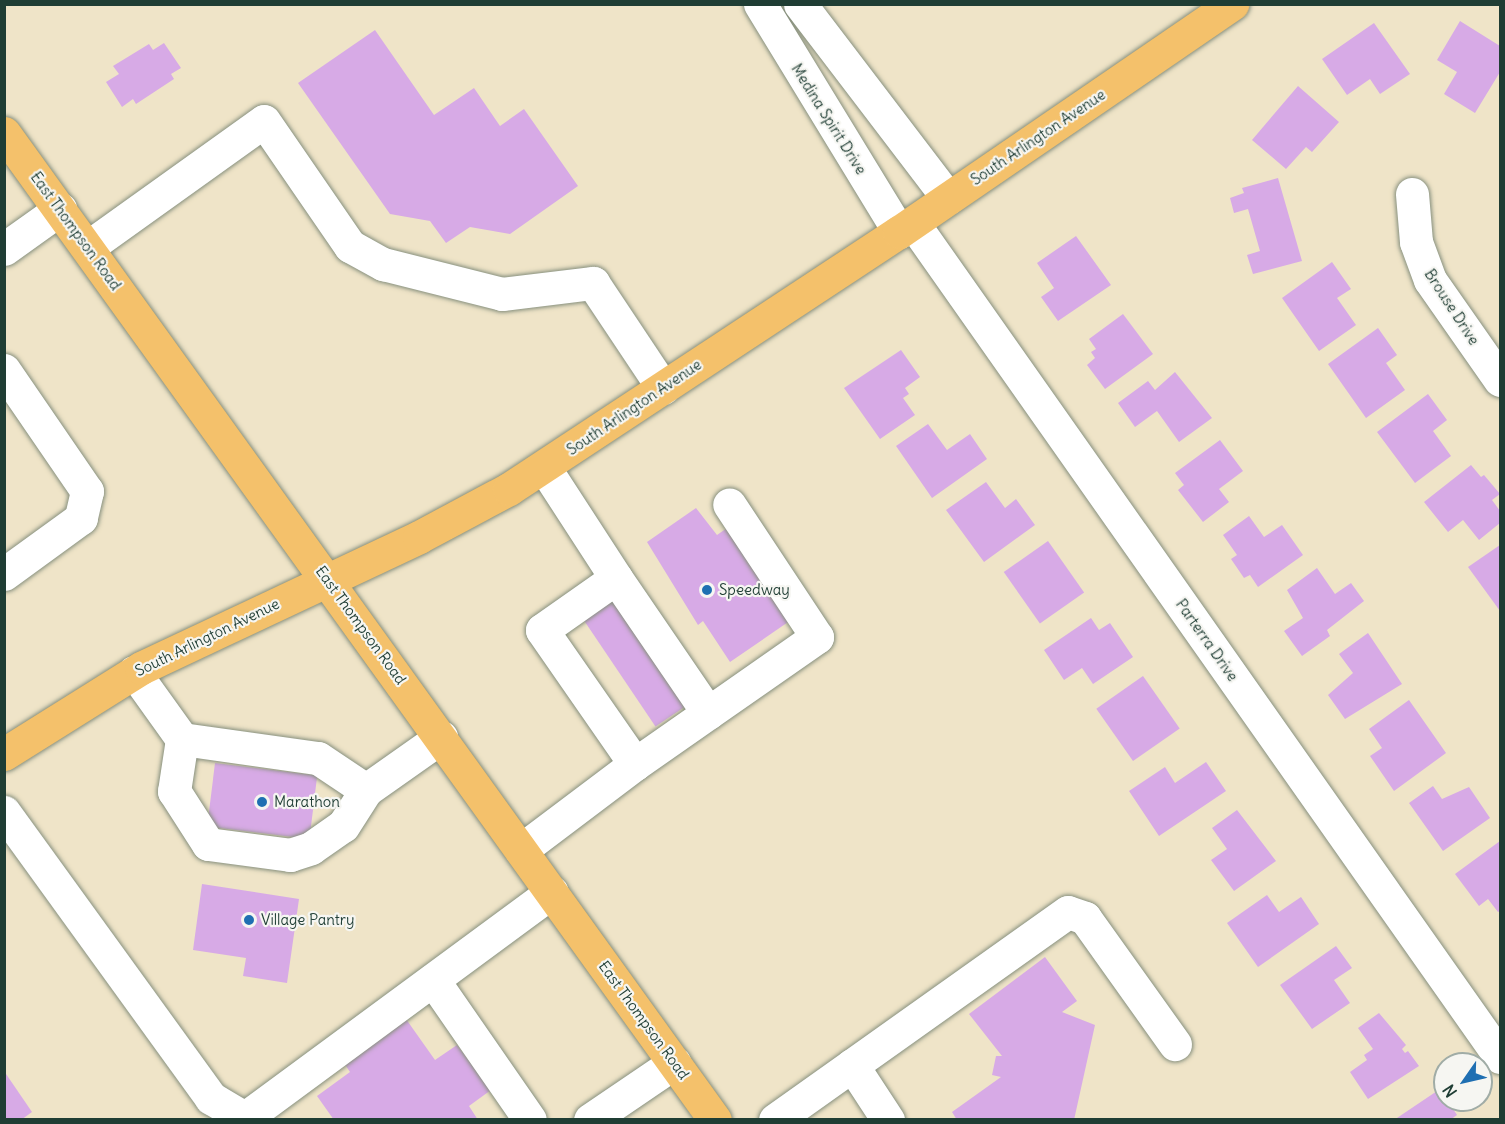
<!DOCTYPE html>
<style>
body{margin:0}
#map{position:relative;width:1505px;height:1124px;overflow:hidden;background:#efe4c8;font-family:Delius,sans-serif}
div>[style]{position:absolute}
.building>*{inset:0;background:#d7aae6;transform-origin:0 0}
.roads{filter:drop-shadow(0 0 2px #87907e) drop-shadow(0 0 2px #87907e)}
.minor>*{height:33px;margin:-16.5px;padding:0 16.5px;transform-origin:16.5px;border-radius:16.5px;background:#fff}
.major>*{height:33px;margin:-16.5px;padding:0 16.5px;transform-origin:16.5px;border-radius:16.5px;background:#f4c16b}
.dots>*{width:16px;height:16px;translate:-50% -50%;box-sizing:border-box;border:3px solid #f6f6f2;border-radius:50%}
span{translate:-50% -50%;white-space:nowrap;text-align:center;line-height:1.15;-webkit-text-stroke:4.5px #f6f6f2;paint-order:stroke}
.street-label{font-size:15px;color:#1f3d34}
.poi-label{font-size:15px;color:#1f3d34}
.left{translate:0 -50%;text-align:left}
.frame{position:absolute;inset:0;border:6px solid #1f3d34;pointer-events:none}
.north{position:absolute;left:1433px;top:1052px;width:60px;height:60px;box-sizing:border-box;background:#f6f6f2;border:2px solid #a0aca6;border-radius:50%;rotate:236deg;font-size:16px;font-weight:700;line-height:24px;text-align:center;color:#1f3d34}
.north::after{content:'';display:block;margin:auto;width:21px;height:27px;background:#1f6fb2;clip-path:polygon(50% 0,100% 100%,50% 72%,0 100%)}
</style>
<div id="map">
<div class="building">
<div style="clip-path:polygon(1460px 21px,1500px 46px,1500px 72px,1475px 113px,1444px 94px,1457px 72px,1437px 60px)"></div>
<div style="clip-path:polygon(1374px 23px,1410px 74px,1380px 94px,1370px 79px,1347px 95px,1322px 59px)"></div>
<div style="clip-path:polygon(375px 30px,434px 115px,474px 88px,500px 126px,524px 109px,578px 186px,510px 234px,470px 227px,446px 243px,430px 221px,390px 214px,298px 83px)"></div>
<div style="clip-path:polygon(164px 43px,181px 68px,171px 74px,174px 79px,136px 104px,133px 99px,122px 107px,106px 82px,119px 74px,113px 66px,149px 44px,153px 50px)"></div>
<div style="clip-path:polygon(1298px 86px,1339px 122px,1312px 152px,1306px 147px,1286px 169px,1252px 140px)"></div>
<div style="clip-path:polygon(1278px 178px,1302px 261px,1253px 274px,1247px 255px,1260px 251px,1248px 209px,1234px 213px,1230px 198px,1244px 193px,1242px 188px)"></div>
<div style="clip-path:polygon(1076px 236px,1111px 285px,1058px 321px,1041px 297px,1054px 288px,1037px 263px)"></div>
<div style="clip-path:polygon(1332px 262px,1351px 289px,1337px 298px,1356px 325px,1319px 351px,1282px 298px)"></div>
<div style="clip-path:polygon(1123px 314px,1153px 354px,1105px 389px,1087px 365px,1095px 358px,1091px 352px,1096px 349px,1089px 339px)"></div>
<div style="clip-path:polygon(1378px 328px,1397px 355px,1386px 363px,1405px 390px,1366px 418px,1328px 364px)"></div>
<div style="clip-path:polygon(901px 350px,920px 377px,905px 388px,909px 394px,903px 398px,915px 415px,880px 439px,844px 388px)"></div>
<div style="clip-path:polygon(1175px 372px,1212px 418px,1179px 442px,1157px 411px,1135px 427px,1118px 403px,1148px 381px,1155px 390px)"></div>
<div style="clip-path:polygon(1428px 394px,1447px 420px,1433px 431px,1451px 456px,1415px 483px,1377px 432px)"></div>
<div style="clip-path:polygon(928px 424px,947px 450px,970px 434px,987px 459px,932px 498px,896px 446px)"></div>
<div style="clip-path:polygon(1220px 440px,1243px 471px,1219px 489px,1229px 502px,1203px 522px,1178px 490px,1184px 485px,1175px 473px)"></div>
<div style="clip-path:polygon(1471px 465px,1481px 477px,1484px 475px,1500px 494px,1492px 500px,1500px 511px,1500px 523px,1479px 540px,1463px 520px,1448px 532px,1424px 502px)"></div>
<div style="clip-path:polygon(986px 482px,1005px 508px,1016px 499px,1035px 525px,984px 562px,946px 510px)"></div>
<div style="clip-path:polygon(696px 508px,717px 535px,730px 526px,794px 618px,730px 662px,703px 621px,698px 625px,647px 542px)"></div>
<div style="clip-path:polygon(1249px 516px,1264px 537px,1282px 525px,1303px 555px,1258px 587px,1250px 575px,1244px 578px,1231px 559px,1237px 555px,1223px 535px)"></div>
<div style="left:1048px;top:541px;width:63px;height:54px;rotate:55deg"></div>
<div style="clip-path:polygon(1500px 545px,1500px 611px,1468px 567px)"></div>
<div style="clip-path:polygon(1317px 568px,1335px 594px,1351px 583px,1364px 601px,1327px 630px,1330px 636px,1302px 656px,1284px 631px,1303px 618px,1287px 590px)"></div>
<div style="left:609px;top:595px;width:135px;height:35px;rotate:56deg"></div>
<div style="clip-path:polygon(1091px 618px,1099px 630px,1110px 623px,1133px 657px,1093px 684px,1082px 668px,1064px 680px,1044px 650px)"></div>
<div style="clip-path:polygon(1368px 633px,1402px 684px,1345px 719px,1328px 695px,1353px 673px,1339px 654px)"></div>
<div style="left:1143px;top:676px;width:64px;height:57px;rotate:55deg"></div>
<div style="clip-path:polygon(1409px 700px,1446px 753px,1394px 791px,1370px 756px,1382px 748px,1369px 729px)"></div>
<div style="clip-path:polygon(1206px 762px,1226px 791px,1159px 836px,1129px 791px,1165px 767px,1175px 783px)"></div>
<div style="left:215px;top:763px;width:103px;height:64px;rotate:7deg"></div>
<div style="clip-path:polygon(1433px 786px,1442px 799px,1469px 787px,1490px 818px,1443px 851px,1409px 803px)"></div>
<div style="clip-path:polygon(1237px 810px,1276px 861px,1234px 891px,1211px 860px,1227px 849px,1212px 828px)"></div>
<div style="clip-path:polygon(1500px 841px,1500px 911px,1498px 912px,1488px 899px,1479px 906px,1455px 874px)"></div>
<div style="clip-path:polygon(202px 884px,299px 899px,287px 983px,243px 976px,246px 958px,193px 950px)"></div>
<div style="clip-path:polygon(1267px 895px,1279px 912px,1301px 897px,1319px 924px,1258px 967px,1227px 923px)"></div>
<div style="clip-path:polygon(1336px 946px,1352px 968px,1334px 980px,1350px 1003px,1312px 1029px,1280px 985px)"></div>
<div style="clip-path:polygon(1045px 957px,1077px 1001px,1062px 1012px,1095px 1025px,1074px 1120px,957px 1120px,952px 1112px,1001px 1077px,992px 1075px,996px 1056px,1002px 1056px,969px 1014px)"></div>
<div style="clip-path:polygon(1379px 1013px,1406px 1045px,1402px 1049px,1405px 1053px,1408px 1051px,1419px 1066px,1368px 1099px,1350px 1072px,1367px 1060px,1364px 1055px,1373px 1049px,1358px 1028px)"></div>
<div style="clip-path:polygon(406px 1019px,435px 1060px,457px 1045px,491px 1090px,469px 1106px,478px 1120px,334px 1120px,317px 1096px,350px 1072px,344px 1063px)"></div>
<div style="clip-path:polygon(4px 1071px,32px 1112px,21px 1120px,4px 1120px)"></div>
<div style="clip-path:polygon(1440px 1089px,1457px 1115px,1450px 1120px,1394px 1120px)"></div>
</div>
<div class="roads">
<div class="minor">
<div style="left:760px;top:4px;width:267px;rotate:58.6deg"></div>
<div style="left:800px;top:4px;width:244px;rotate:52.7deg"></div>
<div style="left:1412px;top:194px;width:48px;rotate:85.2deg"></div>
<div style="left:1416px;top:242px;width:40px;rotate:69.8deg"></div>
<div style="left:1430px;top:280px;width:122px;rotate:55deg"></div>
<div style="left:913px;top:223px;width:1020px;rotate:54.86deg"></div>
<div style="left:88px;top:247px;width:216px;rotate:-35.6deg"></div>
<div style="left:264px;top:121px;width:152px;rotate:55.5deg"></div>
<div style="left:350px;top:246px;width:38px;rotate:29deg"></div>
<div style="left:383px;top:264px;width:123px;rotate:14.1deg"></div>
<div style="left:502px;top:294px;width:92px;rotate:-6.9deg"></div>
<div style="left:593px;top:283px;width:126px;rotate:56.3deg"></div>
<div style="left:4px;top:249px;width:69px;rotate:-35.5deg"></div>
<div style="left:4px;top:370px;width:147px;rotate:55.6deg"></div>
<div style="left:87px;top:491px;width:28px;rotate:103deg"></div>
<div style="left:81px;top:518px;width:95px;rotate:144deg"></div>
<div style="left:616px;top:578px;width:163px;rotate:55.7deg"></div>
<div style="left:708px;top:713px;width:89px;rotate:145.1deg"></div>
<div style="left:134px;top:672px;width:82px;rotate:54.4deg"></div>
<div style="left:182px;top:739px;width:137px;rotate:8deg"></div>
<div style="left:318px;top:758px;width:58px;rotate:33.7deg"></div>
<div style="left:366px;top:790px;width:92px;rotate:-35.2deg"></div>
<div style="left:708px;top:713px;width:133px;rotate:-34.9deg"></div>
<div style="left:817px;top:637px;width:159px;rotate:-123.5deg"></div>
<div style="left:182px;top:739px;width:53px;rotate:98.7deg"></div>
<div style="left:174px;top:791px;width:63px;rotate:57.3deg"></div>
<div style="left:208px;top:844px;width:83px;rotate:7.6deg"></div>
<div style="left:290px;top:855px;width:22px;rotate:-18deg"></div>
<div style="left:311px;top:848px;width:39px;rotate:-35deg"></div>
<div style="left:343px;top:826px;width:43px;rotate:-57.4deg"></div>
<div style="left:4px;top:812px;width:353px;rotate:54.1deg"></div>
<div style="left:211px;top:1098px;width:43px;rotate:30.7deg"></div>
<div style="left:521px;top:850px;width:143px;rotate:-37deg"></div>
<div style="left:635px;top:764px;width:163px;rotate:-124.8deg"></div>
<div style="left:542px;top:630px;width:90px;rotate:-35.1deg"></div>
<div style="left:616px;top:578px;width:132px;rotate:-123deg"></div>
<div style="left:433px;top:980px;width:170px;rotate:55.3deg"></div>
<div style="left:852px;top:1065px;width:66px;rotate:56.8deg"></div>
<div style="left:245px;top:1118px;width:381px;rotate:-36.4deg"></div>
<div style="left:590px;top:1120px;width:102px;rotate:-34.2deg"></div>
<div style="left:775px;top:1120px;width:359px;rotate:-35.4deg"></div>
<div style="left:1068px;top:912px;width:18px;rotate:19deg"></div>
<div style="left:1085px;top:918px;width:155px;rotate:54.5deg"></div>
</div>
<div class="major">
<div style="left:4px;top:133px;width:1216px;rotate:54.23deg"></div>
<div style="left:4px;top:754px;width:162px;rotate:-32.1deg"></div>
<div style="left:141px;top:668px;width:307px;rotate:-25.2deg"></div>
<div style="left:419px;top:537px;width:102px;rotate:-28.1deg"></div>
<div style="left:509px;top:489px;width:467px;rotate:-33.4deg"></div>
<div style="left:899px;top:232px;width:404px;rotate:-34.4deg"></div>
</div>
</div>
<div class="dots">
<div style="left:707px;top:590px;background:#1f6fb2"></div>
<div style="left:262px;top:802px;background:#1f6fb2"></div>
<div style="left:249px;top:920px;background:#1f6fb2"></div>
</div>
<div class="street-label">
<span style="left:829px;top:119px;rotate:58deg">Medina Spirit Drive</span>
<span style="left:1038px;top:137px;rotate:-34deg">South Arlington Avenue</span>
<span style="left:76px;top:231px;rotate:54deg">East Thompson Road</span>
<span style="left:1452px;top:307px;rotate:57deg">Brouse Drive</span>
<span style="left:634px;top:407px;rotate:-34deg">South Arlington Avenue</span>
<span style="left:361px;top:625px;rotate:54deg">East Thompson Road</span>
<span style="left:207px;top:637px;rotate:-26deg">South Arlington Avenue</span>
<span style="left:1207px;top:640px;rotate:55deg">Parterra Drive</span>
<span style="left:644px;top:1020px;rotate:54deg">East Thompson Road</span>
</div>
<div class="poi-label">
<span class="left" style="left:719px;top:590px">Speedway</span>
<span class="left" style="left:274px;top:802px">Marathon</span>
<span class="left" style="left:261px;top:920px">Village Pantry</span>
</div>
<div class="frame"></div>
<div class="north">N</div>
</div>
